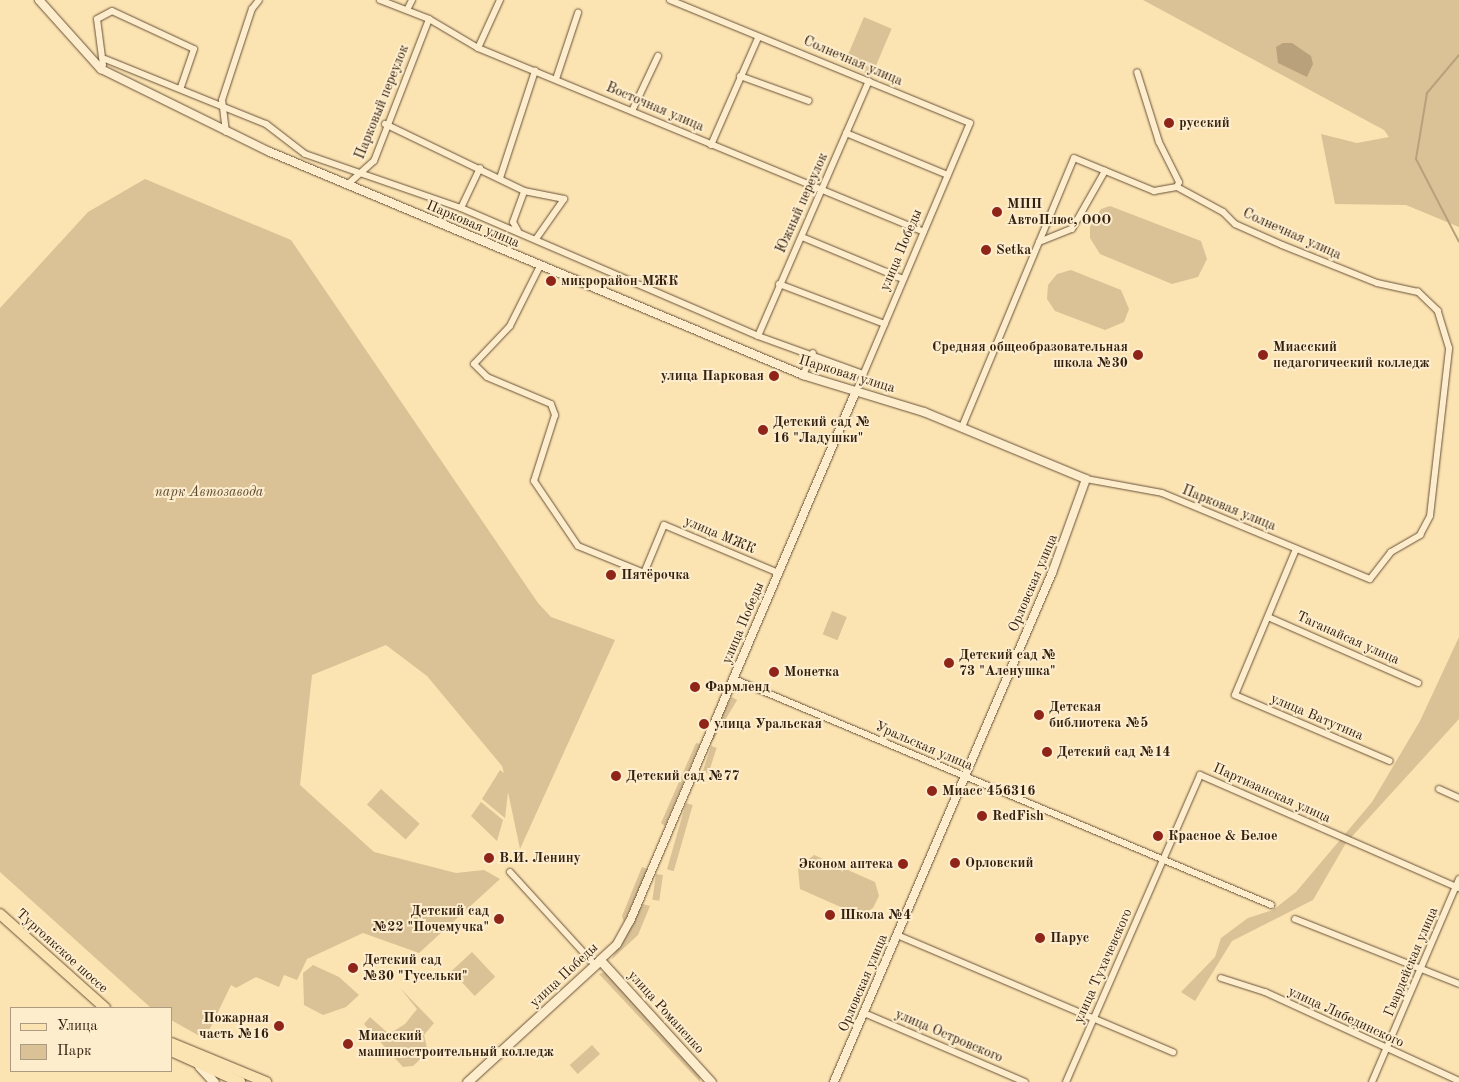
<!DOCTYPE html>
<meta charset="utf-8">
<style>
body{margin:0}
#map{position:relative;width:1459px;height:1082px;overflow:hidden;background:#fce3b2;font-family:"Old Standard TT",serif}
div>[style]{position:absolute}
.green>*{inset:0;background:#dac296;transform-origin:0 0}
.water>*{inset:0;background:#b8a17b}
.stream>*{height:2px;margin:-1px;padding:0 1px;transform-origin:1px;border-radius:1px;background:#b8a17b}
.roads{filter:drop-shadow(0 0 1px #665138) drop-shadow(0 0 1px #665138)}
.minor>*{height:6px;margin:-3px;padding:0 3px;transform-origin:3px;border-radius:3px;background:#fdedcd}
.tertiary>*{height:8px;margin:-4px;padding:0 4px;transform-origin:4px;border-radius:4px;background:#fdedcd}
.secondary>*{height:9px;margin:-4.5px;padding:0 4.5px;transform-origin:4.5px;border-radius:4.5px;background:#fdedcd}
.primary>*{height:10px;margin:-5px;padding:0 5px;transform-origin:5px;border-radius:5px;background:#fce3b2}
.dots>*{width:14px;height:14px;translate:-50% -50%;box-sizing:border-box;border:2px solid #fdedcd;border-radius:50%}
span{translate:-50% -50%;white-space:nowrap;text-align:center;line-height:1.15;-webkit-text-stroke:4px #fdedcd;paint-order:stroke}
.street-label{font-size:14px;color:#342010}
.poi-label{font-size:14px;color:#342010;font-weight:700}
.left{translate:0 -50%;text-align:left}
.right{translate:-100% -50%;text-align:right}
.park-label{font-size:14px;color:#5e4832;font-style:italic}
.legend{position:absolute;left:10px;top:1007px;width:162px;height:65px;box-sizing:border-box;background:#fdedcd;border:1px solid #ad9b81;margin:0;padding:6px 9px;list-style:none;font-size:15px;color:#342010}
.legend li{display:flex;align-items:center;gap:10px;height:25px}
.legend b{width:25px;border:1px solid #ad9b81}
</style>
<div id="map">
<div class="green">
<div style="clip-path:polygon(1143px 0,1459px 0,1459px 227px,1406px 205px,1335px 204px,1321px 134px,1357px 143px,1389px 137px,1384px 130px)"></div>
<div style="left:864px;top:17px;width:30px;height:51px;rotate:23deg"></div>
<div style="clip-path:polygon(145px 179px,291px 240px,538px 603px,551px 617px,615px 640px,520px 849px,508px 792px,505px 818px,482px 799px,500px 770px,504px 773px,502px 766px,427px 676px,386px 645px,312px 675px,300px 785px,374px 852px,456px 873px,484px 870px,500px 879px,419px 953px,363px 933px,307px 959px,297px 980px,284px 975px,279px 987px,256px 977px,236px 988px,231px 985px,205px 1039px,171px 1020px,171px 1008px,151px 1008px,0 872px,0 308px,88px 212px)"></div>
<div style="clip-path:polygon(1110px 206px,1201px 241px,1207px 259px,1198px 277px,1172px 284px,1100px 254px,1090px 238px,1090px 227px,1101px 209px)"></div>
<div style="clip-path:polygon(1071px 270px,1121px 290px,1129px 309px,1124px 322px,1105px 330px,1055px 311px,1047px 299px,1048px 285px,1057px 274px)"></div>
<div style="left:832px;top:611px;width:16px;height:25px;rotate:22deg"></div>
<div style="clip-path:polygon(1459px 637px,1459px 719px,1346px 843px,1313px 900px,1232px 941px,1195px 1001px,1181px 992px,1215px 957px,1221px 938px,1248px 918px,1273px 910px,1296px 892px,1372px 802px,1420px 721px)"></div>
<div style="left:732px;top:697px;width:6px;height:47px;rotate:31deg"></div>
<div style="clip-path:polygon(696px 743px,700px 744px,665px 826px,661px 823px)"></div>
<div style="left:711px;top:746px;width:6px;height:27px;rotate:18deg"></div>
<div style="left:381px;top:789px;width:52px;height:21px;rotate:42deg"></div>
<div style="clip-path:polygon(481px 802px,503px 820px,497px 841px,471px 816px)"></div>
<div style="left:686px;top:803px;width:7px;height:69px;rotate:16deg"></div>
<div style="clip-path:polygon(814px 855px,875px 882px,879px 896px,873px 908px,861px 916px,800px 889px,798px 868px)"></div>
<div style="clip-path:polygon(642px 867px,648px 869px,624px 922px,622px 916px)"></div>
<div style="left:656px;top:874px;width:7px;height:26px;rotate:8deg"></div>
<div style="clip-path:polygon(643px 904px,650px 906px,638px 935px,611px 960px)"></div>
<div style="left:472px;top:952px;width:34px;height:28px;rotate:47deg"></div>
<div style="clip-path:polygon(313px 965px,339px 977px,359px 995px,346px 1007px,323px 1015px,304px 1005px,303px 973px)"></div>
<div style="clip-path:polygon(605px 972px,700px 1076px,700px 1082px,599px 974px)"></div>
<div style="clip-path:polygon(400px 988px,434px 1023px,424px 1035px,428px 1052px,413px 1066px,403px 1067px,364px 1024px,370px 1017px,389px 1034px,405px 1024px,417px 1009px)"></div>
<div style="left:592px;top:1045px;width:12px;height:30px;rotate:48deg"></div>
</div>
<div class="water">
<div style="clip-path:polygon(1283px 43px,1292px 43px,1311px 56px,1313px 64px,1307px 77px,1278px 63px,1276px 47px)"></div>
</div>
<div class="stream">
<div style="left:1459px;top:55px;width:50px;rotate:130.1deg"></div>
<div style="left:1427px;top:93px;width:67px;rotate:99.5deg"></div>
<div style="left:1416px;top:159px;width:93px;rotate:62.6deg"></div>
</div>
<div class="roads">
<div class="minor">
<div style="left:380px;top:0;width:53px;rotate:21.2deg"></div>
<div style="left:429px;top:19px;width:57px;rotate:30.6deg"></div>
<div style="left:478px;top:48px;width:482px;rotate:22.4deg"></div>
<div style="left:670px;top:0;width:324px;rotate:22.3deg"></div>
<div style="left:970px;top:123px;width:291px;rotate:113deg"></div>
<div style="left:407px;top:10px;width:11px;rotate:-63deg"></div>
<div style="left:478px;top:48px;width:53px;rotate:-65.4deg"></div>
<div style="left:105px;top:59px;width:174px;rotate:22deg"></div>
<div style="left:266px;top:124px;width:49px;rotate:37.6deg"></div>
<div style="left:305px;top:154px;width:165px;rotate:19.1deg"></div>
<div style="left:103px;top:65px;width:46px;rotate:-97.4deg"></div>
<div style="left:97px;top:19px;width:17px;rotate:-28deg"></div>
<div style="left:112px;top:11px;width:90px;rotate:24.9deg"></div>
<div style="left:194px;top:49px;width:40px;rotate:108.9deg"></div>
<div style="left:740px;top:76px;width:73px;rotate:19.9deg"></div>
<div style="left:556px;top:79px;width:70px;rotate:-71.6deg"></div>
<div style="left:632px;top:111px;width:61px;rotate:-64.7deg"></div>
<div style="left:385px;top:124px;width:154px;rotate:25.7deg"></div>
<div style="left:524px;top:191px;width:41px;rotate:11.3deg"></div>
<div style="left:564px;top:199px;width:49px;rotate:125deg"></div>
<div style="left:226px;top:132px;width:32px;rotate:-97deg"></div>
<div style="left:222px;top:100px;width:96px;rotate:-71.8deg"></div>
<div style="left:252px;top:9px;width:11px;rotate:-52deg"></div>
<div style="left:846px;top:133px;width:110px;rotate:22.4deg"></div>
<div style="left:711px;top:145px;width:117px;rotate:-66.3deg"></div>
<div style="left:480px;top:168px;width:44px;rotate:115.4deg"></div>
<div style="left:461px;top:208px;width:323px;rotate:23.3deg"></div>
<div style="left:758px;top:336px;width:112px;rotate:19.9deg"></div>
<div style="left:500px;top:178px;width:113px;rotate:-71.9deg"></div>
<div style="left:347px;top:185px;width:36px;rotate:-42deg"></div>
<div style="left:374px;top:161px;width:152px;rotate:-68.8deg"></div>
<div style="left:518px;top:231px;width:10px;rotate:-119deg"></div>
<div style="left:513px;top:222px;width:33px;rotate:-70deg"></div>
<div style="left:802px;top:237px;width:109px;rotate:22.6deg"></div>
<div style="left:1039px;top:242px;width:35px;rotate:-22deg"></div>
<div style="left:1072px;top:229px;width:67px;rotate:-60.4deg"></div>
<div style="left:540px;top:266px;width:67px;rotate:116.6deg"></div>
<div style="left:510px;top:326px;width:52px;rotate:133.5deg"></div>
<div style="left:474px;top:364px;width:18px;rotate:45deg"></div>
<div style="left:487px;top:377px;width:69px;rotate:22.9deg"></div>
<div style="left:551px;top:404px;width:12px;rotate:70deg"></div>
<div style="left:555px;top:415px;width:69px;rotate:107.7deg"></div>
<div style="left:534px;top:481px;width:78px;rotate:55.9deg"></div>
<div style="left:578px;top:546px;width:71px;rotate:22.2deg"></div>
<div style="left:644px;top:573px;width:52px;rotate:-67.4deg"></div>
<div style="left:664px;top:525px;width:125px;rotate:22.7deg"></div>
<div style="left:779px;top:284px;width:113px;rotate:20.7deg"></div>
<div style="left:758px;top:336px;width:278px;rotate:-66.5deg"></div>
<div style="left:803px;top:375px;width:24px;rotate:-66deg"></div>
<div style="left:962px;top:427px;width:291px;rotate:-67.4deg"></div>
<div style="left:1074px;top:158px;width:87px;rotate:22.4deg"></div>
<div style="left:1154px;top:191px;width:23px;rotate:-10deg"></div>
<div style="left:1177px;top:187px;width:5px;rotate:-68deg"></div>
<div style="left:1179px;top:182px;width:45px;rotate:-116.6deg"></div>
<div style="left:1159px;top:142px;width:73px;rotate:-107.4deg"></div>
<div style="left:1086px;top:479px;width:77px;rotate:10.4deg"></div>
<div style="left:1162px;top:493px;width:225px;rotate:22.5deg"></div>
<div style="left:1370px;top:579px;width:34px;rotate:-52deg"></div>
<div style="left:1391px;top:552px;width:34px;rotate:-30deg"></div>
<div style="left:1420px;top:535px;width:21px;rotate:-62deg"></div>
<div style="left:1430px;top:516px;width:169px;rotate:-83.5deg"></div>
<div style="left:1449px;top:348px;width:39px;rotate:-107deg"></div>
<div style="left:1438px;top:311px;width:28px;rotate:-136deg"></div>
<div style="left:1418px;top:292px;width:42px;rotate:-167.6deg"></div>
<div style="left:1377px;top:283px;width:102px;rotate:-158.2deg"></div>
<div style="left:1282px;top:245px;width:51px;rotate:-155.9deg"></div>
<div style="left:1235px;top:224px;width:17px;rotate:-135deg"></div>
<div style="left:1223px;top:212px;width:52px;rotate:-151.5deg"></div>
<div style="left:1296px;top:549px;width:158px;rotate:112.7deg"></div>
<div style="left:1235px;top:695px;width:168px;rotate:23.1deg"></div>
<div style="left:1268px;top:617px;width:164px;rotate:23.7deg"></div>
<div style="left:734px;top:679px;width:583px;rotate:22.82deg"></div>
<div style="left:1439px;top:789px;width:22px;rotate:24deg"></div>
<div style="left:510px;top:872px;width:126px;rotate:47.6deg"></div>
<div style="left:1295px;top:919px;width:176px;rotate:21.6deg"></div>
<div style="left:897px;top:935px;width:300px;rotate:23deg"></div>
<div style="left:1221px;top:978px;width:46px;rotate:17.7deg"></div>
<div style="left:1265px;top:992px;width:213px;rotate:24.6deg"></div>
<div style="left:864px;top:1013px;width:175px;rotate:23.2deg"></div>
<div style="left:1066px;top:1082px;width:335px;rotate:-66.4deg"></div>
<div style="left:1200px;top:775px;width:283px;rotate:23.6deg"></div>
<div style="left:1372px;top:1082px;width:221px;rotate:-66.8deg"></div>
</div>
<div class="tertiary">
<div style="left:39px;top:0;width:93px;rotate:48.1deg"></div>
<div style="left:101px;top:69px;width:188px;rotate:26.2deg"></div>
<div style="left:270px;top:152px;width:578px;rotate:22.7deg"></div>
<div style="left:803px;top:375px;width:127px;rotate:17deg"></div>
<div style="left:924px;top:412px;width:175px;rotate:22.5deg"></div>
<div style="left:1086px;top:479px;width:100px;rotate:109.9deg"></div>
<div style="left:1052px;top:573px;width:554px;rotate:113.19deg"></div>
<div style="left:600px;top:960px;width:23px;rotate:-43deg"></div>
<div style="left:617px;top:944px;width:26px;rotate:-61deg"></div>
<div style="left:630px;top:921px;width:576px;rotate:-66.91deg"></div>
</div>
<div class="secondary">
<div style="left:199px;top:1066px;width:22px;rotate:47deg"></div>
<div style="left:467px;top:1082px;width:180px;rotate:-42.5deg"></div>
<div style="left:600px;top:960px;width:165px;rotate:47.7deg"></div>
</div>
<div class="primary">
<div style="left:0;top:914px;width:141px;rotate:41.8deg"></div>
<div style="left:171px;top:1043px;width:103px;rotate:22.3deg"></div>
<div style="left:171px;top:1051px;width:76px;rotate:24.2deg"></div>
</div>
</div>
<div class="dots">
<div style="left:1169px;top:123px;background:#8f2418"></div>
<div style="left:997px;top:212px;background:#8f2418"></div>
<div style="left:986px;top:250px;background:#8f2418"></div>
<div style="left:551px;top:281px;background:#8f2418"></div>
<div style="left:1138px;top:355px;background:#8f2418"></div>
<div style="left:1263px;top:355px;background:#8f2418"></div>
<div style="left:774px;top:376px;background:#8f2418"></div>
<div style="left:763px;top:430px;background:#8f2418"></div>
<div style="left:611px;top:575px;background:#8f2418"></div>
<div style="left:949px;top:663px;background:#8f2418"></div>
<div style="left:774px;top:672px;background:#8f2418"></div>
<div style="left:695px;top:687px;background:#8f2418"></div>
<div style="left:1039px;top:715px;background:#8f2418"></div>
<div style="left:704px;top:724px;background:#8f2418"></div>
<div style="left:1047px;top:752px;background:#8f2418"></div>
<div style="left:616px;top:776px;background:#8f2418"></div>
<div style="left:932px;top:791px;background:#8f2418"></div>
<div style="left:982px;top:816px;background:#8f2418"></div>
<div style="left:1158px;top:836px;background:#8f2418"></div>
<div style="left:489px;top:858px;background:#8f2418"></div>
<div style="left:955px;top:863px;background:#8f2418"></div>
<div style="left:903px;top:864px;background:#8f2418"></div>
<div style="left:830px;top:915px;background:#8f2418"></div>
<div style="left:499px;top:919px;background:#8f2418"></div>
<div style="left:1040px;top:938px;background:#8f2418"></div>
<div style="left:353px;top:968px;background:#8f2418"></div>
<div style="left:279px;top:1026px;background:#8f2418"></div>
<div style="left:348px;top:1044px;background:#8f2418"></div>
</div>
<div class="street-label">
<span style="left:853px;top:61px;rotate:23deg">Солнечная улица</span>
<span style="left:382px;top:102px;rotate:-68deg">Парковый переулок</span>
<span style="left:655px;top:107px;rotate:23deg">Восточная улица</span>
<span style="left:802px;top:203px;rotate:-66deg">Южный переулок</span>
<span style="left:473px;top:224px;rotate:23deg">Парковая улица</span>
<span style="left:1292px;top:234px;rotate:24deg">Солнечная улица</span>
<span style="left:901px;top:250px;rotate:-67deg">улица Победы</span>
<span style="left:847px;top:374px;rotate:17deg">Парковая улица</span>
<span style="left:1229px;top:508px;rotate:22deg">Парковая улица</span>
<span style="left:720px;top:535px;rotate:23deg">улица МЖК</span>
<span style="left:1033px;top:583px;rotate:-67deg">Орловская улица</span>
<span style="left:743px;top:623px;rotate:-67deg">улица Победы</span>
<span style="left:1348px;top:638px;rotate:24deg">Таганайсая улица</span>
<span style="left:1317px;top:717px;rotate:23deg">улица Ватутина</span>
<span style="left:924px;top:746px;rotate:23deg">Уральская улица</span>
<span style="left:1272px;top:793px;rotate:24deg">Партизанская улица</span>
<span style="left:62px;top:951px;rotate:42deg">Тургоякское шоссе</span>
<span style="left:1411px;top:962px;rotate:-67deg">Гвардейская улица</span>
<span style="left:1103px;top:966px;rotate:-66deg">улица Тухачевского</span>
<span style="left:564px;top:975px;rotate:-43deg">улица Победы</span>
<span style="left:863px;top:983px;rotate:-67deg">Орловская улица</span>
<span style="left:666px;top:1012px;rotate:48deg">улица Романенко</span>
<span style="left:1346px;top:1017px;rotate:25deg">улица Либединского</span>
<span style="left:949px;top:1036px;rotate:23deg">улица Островского</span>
</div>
<div class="poi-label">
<span class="left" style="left:1179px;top:123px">русский</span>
<span class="left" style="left:1007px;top:212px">МПП<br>АвтоПлюс, ООО</span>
<span class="left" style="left:996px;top:250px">Setka</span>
<span class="left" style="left:561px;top:281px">микрорайон МЖК</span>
<span class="right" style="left:1128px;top:355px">Средняя общеобразовательная<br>школа №30</span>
<span class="left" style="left:1273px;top:355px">Миасский<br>педагогический колледж</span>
<span class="right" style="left:764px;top:376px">улица Парковая</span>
<span class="left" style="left:773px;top:430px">Детский сад №<br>16 "Ладушки"</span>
<span class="left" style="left:621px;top:575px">Пятёрочка</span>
<span class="left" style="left:959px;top:663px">Детский сад №<br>73 "Аленушка"</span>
<span class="left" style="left:784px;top:672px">Монетка</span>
<span class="left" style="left:705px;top:687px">Фармленд</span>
<span class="left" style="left:1049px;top:715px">Детская<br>библиотека №5</span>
<span class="left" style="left:714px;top:724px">улица Уральская</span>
<span class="left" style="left:1057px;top:752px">Детский сад №14</span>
<span class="left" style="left:626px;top:776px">Детский сад №77</span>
<span class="left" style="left:942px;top:791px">Миасс 456316</span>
<span class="left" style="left:992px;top:816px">RedFish</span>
<span class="left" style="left:1168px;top:836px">Красное &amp; Белое</span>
<span class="left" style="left:499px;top:858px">В.И. Ленину</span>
<span class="left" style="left:965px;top:863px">Орловский</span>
<span class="right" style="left:893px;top:864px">Эконом аптека</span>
<span class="right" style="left:489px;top:919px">Детский сад<br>№22 "Почемучка"</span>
<span class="left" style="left:840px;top:915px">Школа №4</span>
<span class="left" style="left:1050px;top:938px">Парус</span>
<span class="left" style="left:363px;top:968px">Детский сад<br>№30 "Гусельки"</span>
<span class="right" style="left:269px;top:1026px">Пожарная<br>часть №16</span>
<span class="left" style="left:358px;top:1044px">Миасский<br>машиностроительный колледж</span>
</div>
<div class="park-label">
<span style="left:209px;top:492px">парк Автозавода</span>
</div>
<ul class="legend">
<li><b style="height:6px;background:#fce3b2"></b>Улица</li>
<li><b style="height:14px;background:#dac296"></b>Парк</li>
</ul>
</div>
